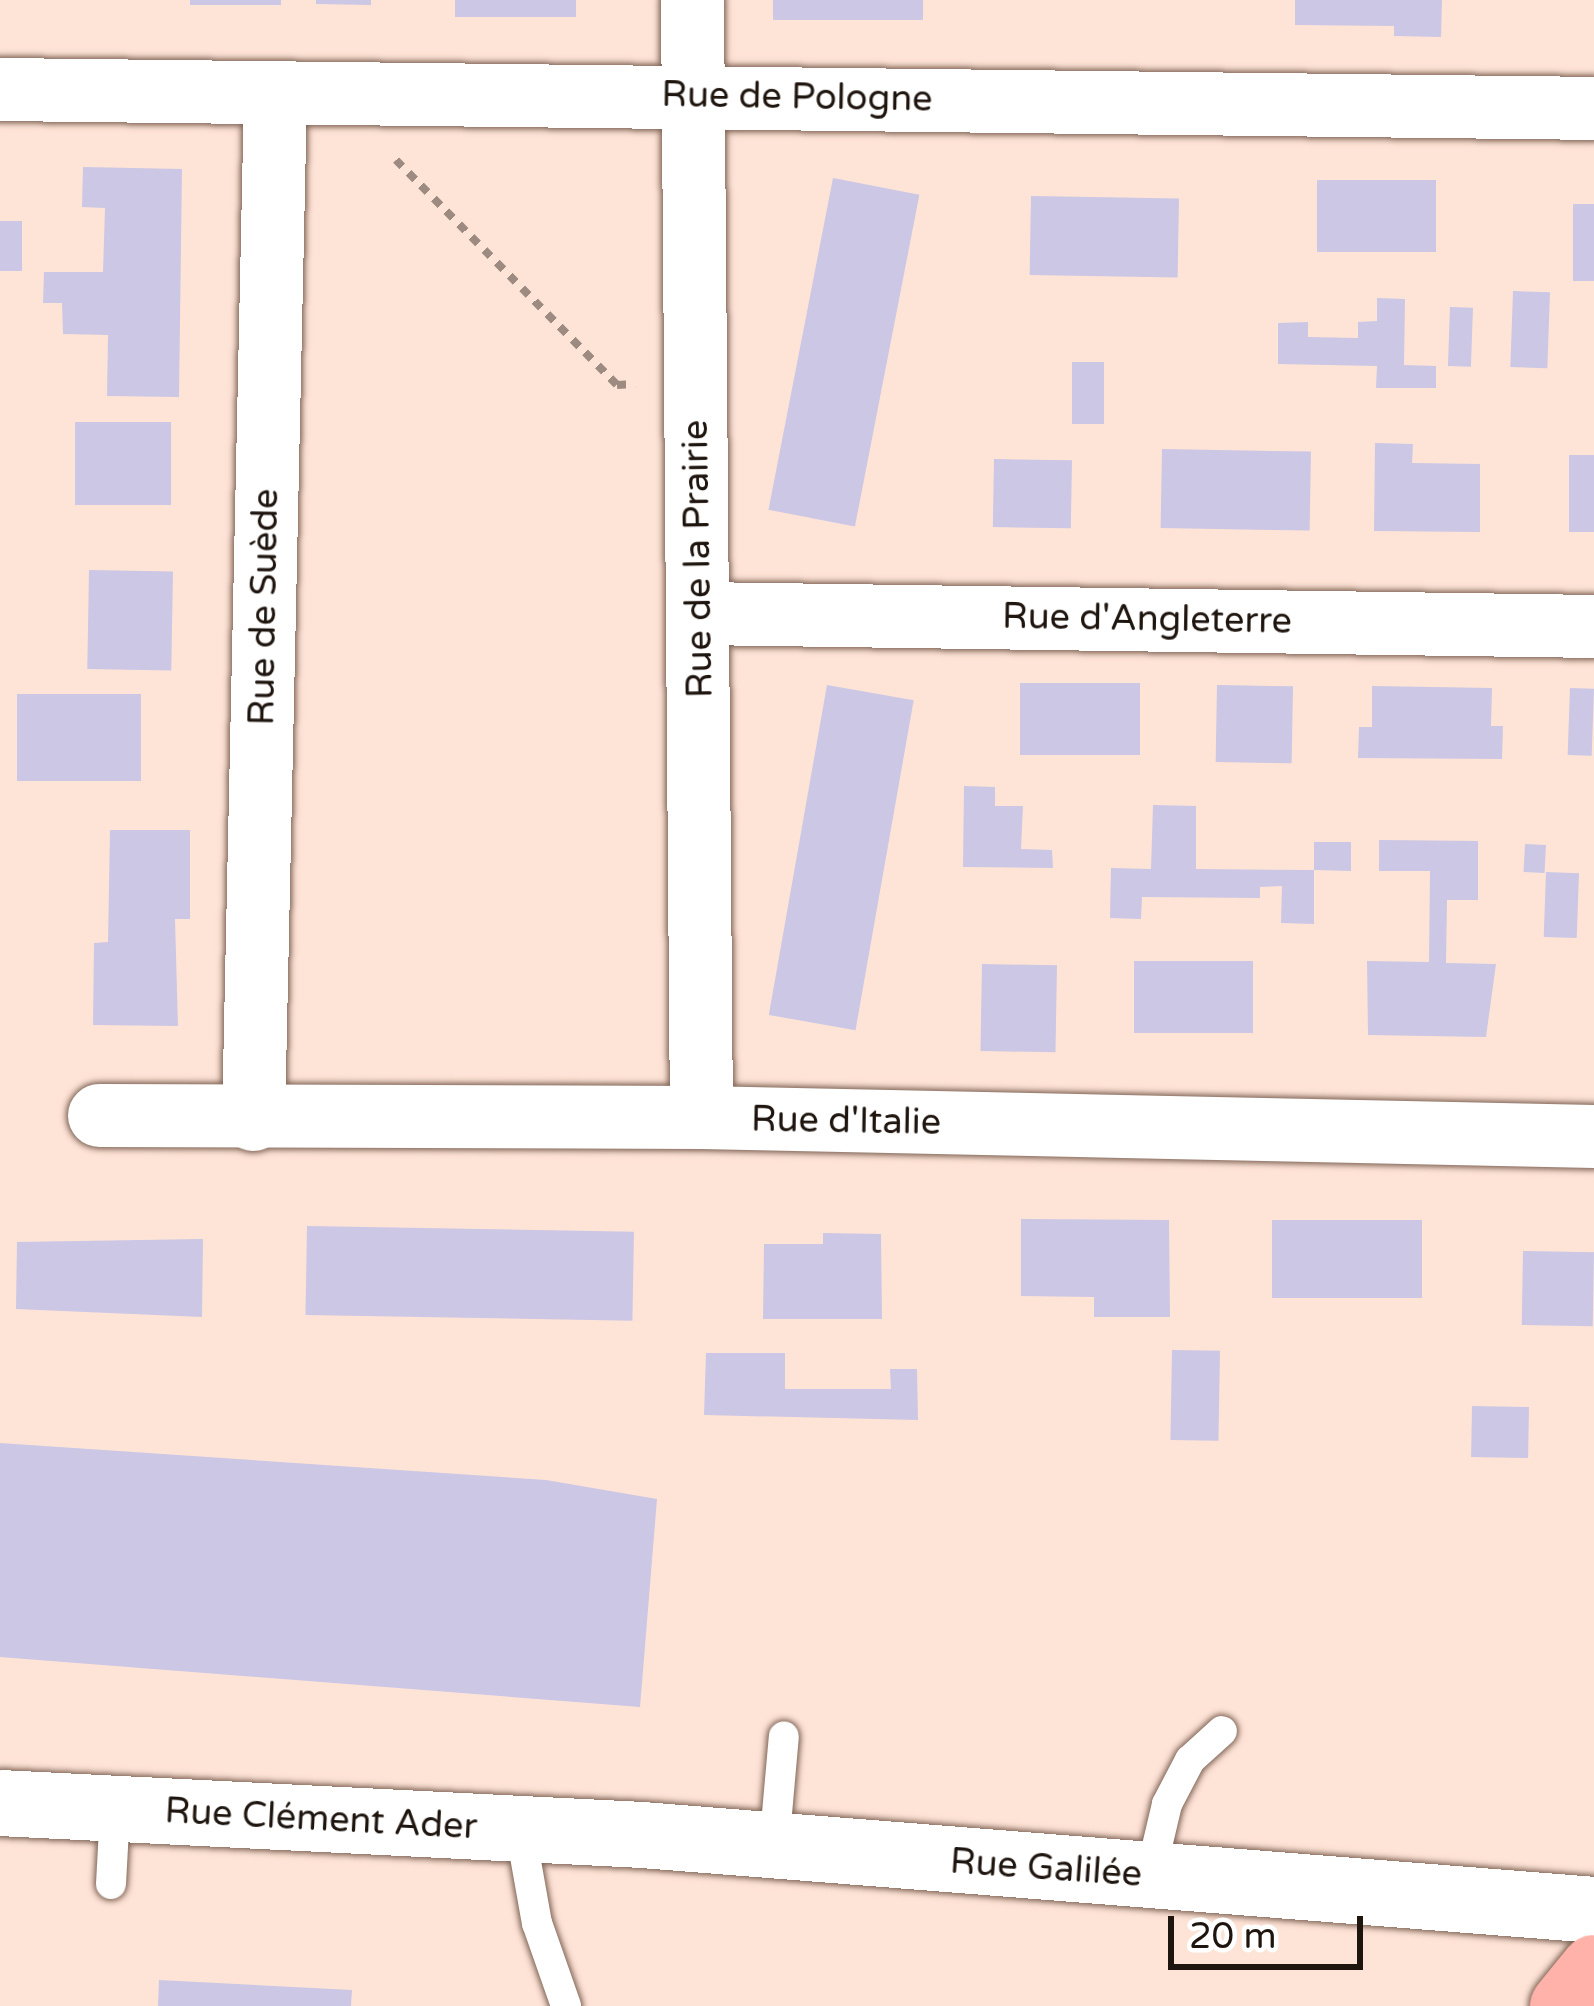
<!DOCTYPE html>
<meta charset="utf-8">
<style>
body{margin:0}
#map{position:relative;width:1594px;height:2006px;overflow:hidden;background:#fee4d7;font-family:"Varela Round",sans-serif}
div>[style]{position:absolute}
.building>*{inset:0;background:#cbc7e5;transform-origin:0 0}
.path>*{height:8px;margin-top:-4px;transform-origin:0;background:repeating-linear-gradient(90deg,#9d8a80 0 9px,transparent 0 18px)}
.roads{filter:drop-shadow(0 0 3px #806557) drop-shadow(0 0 3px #806557)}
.lane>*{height:30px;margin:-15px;padding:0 15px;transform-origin:15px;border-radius:15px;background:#fff}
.street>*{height:63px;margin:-31.5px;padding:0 31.5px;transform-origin:31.5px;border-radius:31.5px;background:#fff}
.secondary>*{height:66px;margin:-33px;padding:0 33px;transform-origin:33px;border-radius:33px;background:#fff}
.highway>*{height:66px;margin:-33px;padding:0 33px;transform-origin:33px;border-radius:33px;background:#feb2a9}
span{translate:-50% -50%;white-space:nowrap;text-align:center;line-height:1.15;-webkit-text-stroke:9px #fff;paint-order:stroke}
.street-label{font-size:36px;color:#1f150f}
.scale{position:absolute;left:1168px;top:1916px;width:195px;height:54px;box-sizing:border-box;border:6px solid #1f150f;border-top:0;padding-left:15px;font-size:36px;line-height:42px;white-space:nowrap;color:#1f150f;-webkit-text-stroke:9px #fff;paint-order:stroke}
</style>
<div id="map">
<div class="building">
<div style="left:190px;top:0;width:91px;height:5px"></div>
<div style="clip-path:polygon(316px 0,371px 0,371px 5px,316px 4px)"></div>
<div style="left:455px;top:0;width:121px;height:17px"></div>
<div style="left:773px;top:0;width:150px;height:20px"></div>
<div style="clip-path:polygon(1295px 0,1442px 0,1441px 37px,1394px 36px,1394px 26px,1295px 25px)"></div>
<div style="clip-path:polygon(83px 167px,182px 169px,179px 397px,107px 396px,108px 335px,63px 334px,62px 303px,43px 303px,44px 272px,103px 272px,105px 208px,82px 207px)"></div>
<div style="left:833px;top:178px;width:88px;height:338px;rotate:11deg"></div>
<div style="left:1317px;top:180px;width:119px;height:72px"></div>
<div style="left:1031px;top:196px;width:148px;height:79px;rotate:1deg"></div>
<div style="left:1573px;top:204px;width:21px;height:77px"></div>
<div style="left:0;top:221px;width:22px;height:50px"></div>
<div style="left:1513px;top:291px;width:37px;height:76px;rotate:2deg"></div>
<div style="clip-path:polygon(1377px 298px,1405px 299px,1404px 365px,1436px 366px,1436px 388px,1376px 388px,1377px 366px,1278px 364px,1278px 323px,1308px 322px,1308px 337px,1358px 338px,1358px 322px,1377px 321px)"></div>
<div style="left:1450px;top:307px;width:23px;height:59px;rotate:2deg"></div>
<div style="left:1072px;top:362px;width:32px;height:62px"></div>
<div style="left:75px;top:422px;width:96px;height:83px"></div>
<div style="clip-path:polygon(1375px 443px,1413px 444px,1412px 463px,1480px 464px,1480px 532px,1374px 531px)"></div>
<div style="left:1162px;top:449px;width:149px;height:79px;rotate:1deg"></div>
<div style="left:1569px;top:455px;width:25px;height:77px"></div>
<div style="left:994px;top:459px;width:78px;height:68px;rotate:1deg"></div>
<div style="left:89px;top:570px;width:84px;height:99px;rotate:1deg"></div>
<div style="left:1020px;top:683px;width:120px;height:72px"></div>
<div style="left:827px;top:685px;width:88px;height:335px;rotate:10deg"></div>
<div style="left:1217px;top:685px;width:76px;height:77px;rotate:1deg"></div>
<div style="clip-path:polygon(1372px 686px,1492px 688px,1491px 726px,1503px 726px,1502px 759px,1358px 758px,1359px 727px,1372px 727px)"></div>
<div style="left:1570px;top:688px;width:24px;height:67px;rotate:2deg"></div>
<div style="left:17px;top:694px;width:124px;height:87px"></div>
<div style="clip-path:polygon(964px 786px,995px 787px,995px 806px,1023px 806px,1021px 849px,1052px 850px,1053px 868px,963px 867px)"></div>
<div style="clip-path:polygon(1153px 805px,1196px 806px,1196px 869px,1314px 870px,1314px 842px,1351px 842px,1351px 871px,1314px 870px,1314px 924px,1281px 923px,1282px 886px,1260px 887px,1260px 898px,1142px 897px,1141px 919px,1110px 918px,1111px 868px,1151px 869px)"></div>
<div style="clip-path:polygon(110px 830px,190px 830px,190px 919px,175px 919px,178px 1026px,93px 1025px,94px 943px,108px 942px)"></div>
<div style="clip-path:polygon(1379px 840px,1478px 841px,1478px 900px,1447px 900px,1446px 963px,1496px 964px,1486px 1037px,1368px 1035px,1367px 961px,1429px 962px,1430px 871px,1379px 871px)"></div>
<div style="left:1525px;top:844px;width:21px;height:28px;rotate:3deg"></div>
<div style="left:1546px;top:872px;width:33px;height:65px;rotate:2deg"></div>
<div style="left:1134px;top:961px;width:119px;height:72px"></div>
<div style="left:982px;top:964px;width:75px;height:87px;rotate:1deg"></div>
<div style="clip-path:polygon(1021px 1219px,1169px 1220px,1170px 1317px,1094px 1317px,1094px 1297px,1021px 1296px)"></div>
<div style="left:1272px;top:1220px;width:150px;height:78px"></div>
<div style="left:307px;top:1226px;width:327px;height:89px;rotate:1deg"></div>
<div style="clip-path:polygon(823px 1233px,881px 1234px,882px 1319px,763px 1319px,764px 1244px,823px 1244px)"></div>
<div style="clip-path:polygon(203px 1239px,202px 1317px,16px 1309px,17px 1242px)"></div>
<div style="left:1523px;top:1251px;width:71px;height:74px;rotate:1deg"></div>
<div style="left:1172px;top:1350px;width:48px;height:90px;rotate:1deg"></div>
<div style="clip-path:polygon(706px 1353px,785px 1353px,785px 1389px,891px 1389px,890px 1369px,917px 1369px,918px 1420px,704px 1415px)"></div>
<div style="left:1472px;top:1406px;width:57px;height:51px;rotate:1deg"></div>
<div style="clip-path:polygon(0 1443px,546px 1480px,657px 1499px,640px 1707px,0 1657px)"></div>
<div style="clip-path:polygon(159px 1980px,352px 1990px,351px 2006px,158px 2006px)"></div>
</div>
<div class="path">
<div style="left:396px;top:160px;width:315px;rotate:45.5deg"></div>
<div style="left:617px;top:385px;width:18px;rotate:-3deg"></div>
</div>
<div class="roads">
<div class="lane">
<div style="left:520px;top:1828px;width:97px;rotate:79.9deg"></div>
<div style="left:537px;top:1923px;width:88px;rotate:70.7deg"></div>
<div style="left:774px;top:1847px;width:111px;rotate:-84.9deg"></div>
<div style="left:1150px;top:1876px;width:74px;rotate:-76.7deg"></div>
<div style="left:1167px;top:1804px;width:50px;rotate:-62.4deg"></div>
<div style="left:1190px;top:1760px;width:43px;rotate:-42.2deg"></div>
<div style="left:111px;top:1884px;width:75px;rotate:-86.9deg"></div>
</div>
<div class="street">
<div style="left:692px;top:0;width:1117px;rotate:89.54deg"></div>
<div style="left:0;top:89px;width:1594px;rotate:0.68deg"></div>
<div style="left:699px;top:613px;width:895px;rotate:0.83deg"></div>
<div style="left:99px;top:1115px;width:602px;rotate:0.19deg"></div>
<div style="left:701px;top:1117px;width:893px;rotate:1.22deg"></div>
<div style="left:253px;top:1119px;width:1024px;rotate:-88.77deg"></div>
</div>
<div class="secondary">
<div style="left:0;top:1803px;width:643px;rotate:2.85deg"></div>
<div style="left:642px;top:1835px;width:955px;rotate:4.5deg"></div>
</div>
<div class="highway">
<div style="left:1563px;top:2006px;width:49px;rotate:-50.8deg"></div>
</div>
</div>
<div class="street-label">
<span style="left:797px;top:97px;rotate:1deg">Rue de Pologne</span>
<span style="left:698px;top:559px;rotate:-91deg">Rue de la Prairie</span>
<span style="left:264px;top:607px;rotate:-89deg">Rue de Suède</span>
<span style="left:1147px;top:619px;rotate:1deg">Rue d'Angleterre</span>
<span style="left:846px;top:1121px;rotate:1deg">Rue d'Italie</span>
<span style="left:321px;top:1819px;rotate:3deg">Rue Clément Ader</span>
<span style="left:1046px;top:1868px;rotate:4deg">Rue Galilée</span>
</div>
<div class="scale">20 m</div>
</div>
